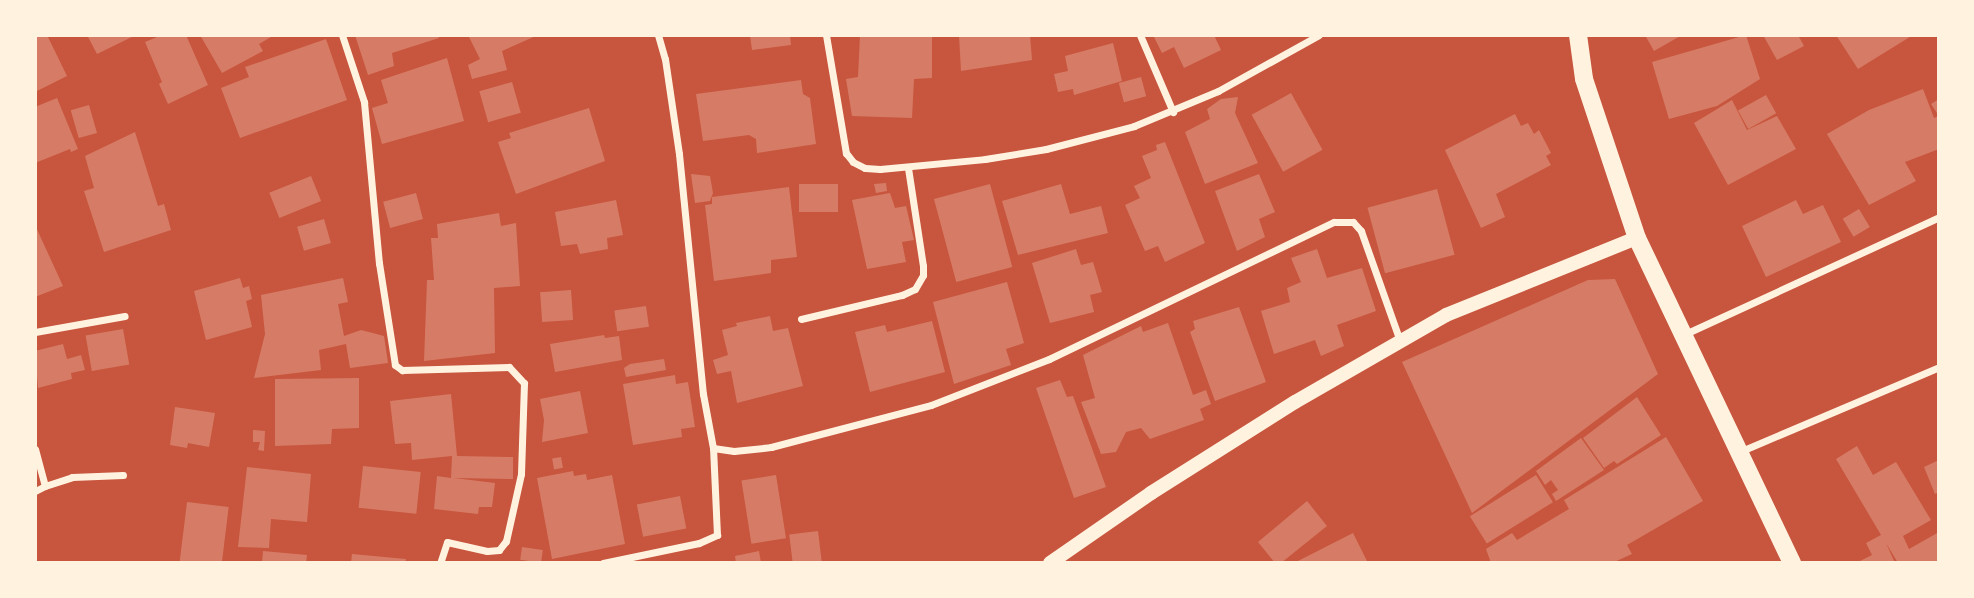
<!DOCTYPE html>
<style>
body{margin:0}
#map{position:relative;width:1974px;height:598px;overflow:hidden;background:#c8553d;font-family:Raleway,sans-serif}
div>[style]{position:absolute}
.building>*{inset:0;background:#d67c66;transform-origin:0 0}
.minor>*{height:7px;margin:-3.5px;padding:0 3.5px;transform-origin:3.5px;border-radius:3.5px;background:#fff3e0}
.secondary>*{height:14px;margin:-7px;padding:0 7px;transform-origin:7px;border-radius:7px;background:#fff3e0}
.primary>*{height:18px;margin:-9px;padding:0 9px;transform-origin:9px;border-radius:9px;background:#fff3e0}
span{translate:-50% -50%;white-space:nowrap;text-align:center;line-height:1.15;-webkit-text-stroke:7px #fff3e0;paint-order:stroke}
.frame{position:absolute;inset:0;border:37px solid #fff3e0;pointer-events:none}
</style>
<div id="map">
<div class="building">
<div style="clip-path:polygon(35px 35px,47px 35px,67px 76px,35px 92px)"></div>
<div style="clip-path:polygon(87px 35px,136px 35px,97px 54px)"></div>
<div style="clip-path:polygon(162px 35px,186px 35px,208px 85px,168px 104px,159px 84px,162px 82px,145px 42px)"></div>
<div style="clip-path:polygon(200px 35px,270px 35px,271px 37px,259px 44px,263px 51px,222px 73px)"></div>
<div style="clip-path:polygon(355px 35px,438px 35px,439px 38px,392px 53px,394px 66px,368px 75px)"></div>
<div style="clip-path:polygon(468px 35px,538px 35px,502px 51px,507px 70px,472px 79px,468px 65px,480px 59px)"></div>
<div style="clip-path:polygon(750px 35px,790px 35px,791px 45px,752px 50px)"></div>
<div style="clip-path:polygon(860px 35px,932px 35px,932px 78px,914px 79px,912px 118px,852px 116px,846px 79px,858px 77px)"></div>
<div style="clip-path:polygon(959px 35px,1030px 35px,1032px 60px,961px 71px)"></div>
<div style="clip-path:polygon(1153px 35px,1214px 35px,1221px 50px,1184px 68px,1174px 47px,1162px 53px)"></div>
<div style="clip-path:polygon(1645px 35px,1682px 35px,1654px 51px)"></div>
<div style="clip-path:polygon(1746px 35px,1760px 79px,1717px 106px,1669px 119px,1652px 62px)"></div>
<div style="clip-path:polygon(1763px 35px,1798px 35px,1804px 46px,1777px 60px)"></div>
<div style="clip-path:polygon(1836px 35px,1913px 35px,1858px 69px)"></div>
<div style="clip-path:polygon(326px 39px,347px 100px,240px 138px,221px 88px,249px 77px,245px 67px)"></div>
<div style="clip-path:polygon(1113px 43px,1122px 81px,1074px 95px,1073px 89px,1058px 92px,1054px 74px,1068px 71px,1065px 56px)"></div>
<div style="clip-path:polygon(447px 58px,464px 121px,382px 144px,372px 108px,388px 103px,381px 80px)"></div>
<div style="left:1141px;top:77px;width:20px;height:23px;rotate:75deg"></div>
<div style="clip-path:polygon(801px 80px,803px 94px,810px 98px,816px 144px,757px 153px,756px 139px,749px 135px,703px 141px,696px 94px)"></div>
<div style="left:512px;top:82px;width:32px;height:34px;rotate:74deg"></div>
<div style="clip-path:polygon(1923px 89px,1934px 118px,1939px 116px,1939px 149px,1905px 162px,1916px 181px,1869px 205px,1827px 134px,1869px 110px)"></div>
<div style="left:1291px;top:93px;width:65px;height:45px;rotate:61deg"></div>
<div style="left:1766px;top:95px;width:21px;height:32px;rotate:61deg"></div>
<div style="clip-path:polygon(1238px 97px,1235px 113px,1258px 163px,1205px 184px,1185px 132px,1210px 119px,1207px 109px,1221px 99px)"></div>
<div style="clip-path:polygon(57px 98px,78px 149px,71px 152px,70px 149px,35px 163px,35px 107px)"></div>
<div style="clip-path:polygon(1939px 99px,1939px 116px,1931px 104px)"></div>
<div style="clip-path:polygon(1732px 100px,1747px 130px,1777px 116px,1796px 149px,1728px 185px,1694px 123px)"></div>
<div style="left:89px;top:105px;width:29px;height:19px;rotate:74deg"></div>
<div style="clip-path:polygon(589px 108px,605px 161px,516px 194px,498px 142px,511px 138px,509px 133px)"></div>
<div style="clip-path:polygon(1515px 114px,1521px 126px,1528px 123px,1534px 134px,1539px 130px,1551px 153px,1546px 156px,1551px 165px,1496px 194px,1505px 217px,1481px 228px,1445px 150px)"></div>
<div style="clip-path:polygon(135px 132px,158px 206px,164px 204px,171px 230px,104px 252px,84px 191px,94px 188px,85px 156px)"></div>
<div style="clip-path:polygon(1165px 142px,1205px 243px,1165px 262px,1158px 246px,1145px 251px,1125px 205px,1140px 198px,1134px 186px,1151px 178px,1142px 156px,1157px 150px,1156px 145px)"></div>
<div style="clip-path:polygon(691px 174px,710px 176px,713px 193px,710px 201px,695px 203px)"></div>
<div style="clip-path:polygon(1259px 174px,1275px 212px,1259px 219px,1265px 237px,1237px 251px,1215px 191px)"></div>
<div style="left:311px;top:176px;width:27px;height:45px;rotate:68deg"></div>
<div style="clip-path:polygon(886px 183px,887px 191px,876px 193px,874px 184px)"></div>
<div style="left:838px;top:184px;width:28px;height:39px;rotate:90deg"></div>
<div style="left:990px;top:184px;width:86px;height:58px;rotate:75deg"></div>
<div style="clip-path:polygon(1061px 184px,1070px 214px,1101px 206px,1108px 233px,1018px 255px,1002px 201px)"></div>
<div style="clip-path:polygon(789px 187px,797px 257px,771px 260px,771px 273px,714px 281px,705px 205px,712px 204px,712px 197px)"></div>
<div style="left:1437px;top:189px;width:68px;height:72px;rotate:75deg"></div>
<div style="left:416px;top:193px;width:27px;height:34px;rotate:75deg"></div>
<div style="clip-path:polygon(890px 193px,895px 208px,906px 206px,914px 240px,902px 242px,906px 262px,867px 269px,852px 200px)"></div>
<div style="clip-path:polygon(616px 200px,623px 235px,607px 238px,608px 249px,580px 254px,577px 244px,561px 246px,555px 212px)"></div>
<div style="clip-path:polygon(1796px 200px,1803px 214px,1823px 205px,1841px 242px,1766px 277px,1742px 226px)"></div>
<div style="left:1859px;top:209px;width:21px;height:19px;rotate:59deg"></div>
<div style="clip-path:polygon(499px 213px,501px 226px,516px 223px,520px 286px,494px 288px,495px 353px,424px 361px,427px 280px,434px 280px,431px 238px,438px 238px,437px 224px)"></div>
<div style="left:324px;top:219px;width:25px;height:28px;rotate:74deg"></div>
<div style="clip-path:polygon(35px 225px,63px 286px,35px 297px)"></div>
<div style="clip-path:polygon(1076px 249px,1081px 265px,1093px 262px,1102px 292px,1090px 295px,1094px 312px,1050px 323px,1032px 263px)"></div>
<div style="clip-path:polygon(1317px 249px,1327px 278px,1362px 268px,1376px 311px,1337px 325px,1344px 346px,1321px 356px,1315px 340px,1274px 354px,1261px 311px,1290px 302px,1287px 288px,1301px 282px,1291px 258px)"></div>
<div style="clip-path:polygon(240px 278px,243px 288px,249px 286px,252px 299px,246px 301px,252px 327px,206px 340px,194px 291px)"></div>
<div style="clip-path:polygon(343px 278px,348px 302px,338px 304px,344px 336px,361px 330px,384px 336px,388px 363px,350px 368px,346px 344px,319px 350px,321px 370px,254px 378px,265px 334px,261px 295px)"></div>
<div style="clip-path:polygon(1615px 279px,1658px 374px,1472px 513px,1402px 362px,1588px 280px)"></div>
<div style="clip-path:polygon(1007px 282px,1024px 343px,1006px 349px,1011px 365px,954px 384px,933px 302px)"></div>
<div style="left:571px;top:290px;width:30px;height:31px;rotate:86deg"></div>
<div style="left:646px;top:306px;width:21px;height:32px;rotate:82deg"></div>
<div style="clip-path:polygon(1239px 307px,1266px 382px,1215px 401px,1190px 332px,1195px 329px,1193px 321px)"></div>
<div style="clip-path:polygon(770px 316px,773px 331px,788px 328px,803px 386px,737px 403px,731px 371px,717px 374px,713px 360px,728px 355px,722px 330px,737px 326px,736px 323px)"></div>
<div style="clip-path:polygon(932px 321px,945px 372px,870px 392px,855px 332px,885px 325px,887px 332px)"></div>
<div style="clip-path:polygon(1168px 323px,1193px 395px,1206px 390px,1211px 404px,1200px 409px,1204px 420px,1150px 439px,1141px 428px,1126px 432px,1116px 452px,1101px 454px,1081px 402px,1095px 398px,1083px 355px,1141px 326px,1143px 332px)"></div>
<div style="left:123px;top:329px;width:36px;height:38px;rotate:80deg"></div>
<div style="clip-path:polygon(604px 335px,605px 338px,619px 336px,622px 360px,555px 372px,550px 344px)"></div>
<div style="clip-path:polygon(63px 344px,67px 359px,81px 355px,85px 370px,71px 373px,72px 379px,38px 388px,35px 351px)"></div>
<div style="clip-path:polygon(664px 359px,666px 370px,626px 377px,624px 368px,630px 364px)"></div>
<div style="clip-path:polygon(675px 375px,676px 384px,688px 382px,695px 427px,681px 429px,682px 437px,633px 445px,623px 384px)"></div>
<div style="clip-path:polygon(359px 378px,359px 428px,332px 429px,331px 444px,275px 446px,275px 379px)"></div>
<div style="clip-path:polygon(1060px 380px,1067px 397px,1073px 396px,1106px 487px,1074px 498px,1036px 388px)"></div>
<div style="clip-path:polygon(580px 391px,588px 433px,542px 442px,544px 420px,540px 399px)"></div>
<div style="clip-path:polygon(451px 394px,457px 456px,513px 457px,513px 479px,454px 478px,495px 483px,492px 507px,479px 507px,478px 514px,434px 509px,437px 476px,451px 478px,452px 456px,412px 460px,411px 443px,395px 444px,390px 401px)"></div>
<div style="clip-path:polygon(1637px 397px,1661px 435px,1617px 464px,1614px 461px,1604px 468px,1583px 438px)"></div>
<div style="clip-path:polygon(175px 407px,215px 413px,209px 447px,188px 443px,187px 448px,170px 445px)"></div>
<div style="clip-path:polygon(253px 430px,265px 431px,264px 451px,258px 450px,260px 442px,253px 442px)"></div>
<div style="clip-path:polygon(1666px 437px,1703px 501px,1627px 545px,1632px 554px,1612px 563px,1491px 563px,1486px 549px,1512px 533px,1517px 540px,1569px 509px,1564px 500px)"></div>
<div style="clip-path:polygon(1581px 438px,1604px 470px,1556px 501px,1552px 494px,1558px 490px,1551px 480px,1545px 485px,1536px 471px)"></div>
<div style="clip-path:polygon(1857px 446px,1873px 475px,1896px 462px,1931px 520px,1903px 536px,1909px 549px,1939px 532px,1939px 563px,1898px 563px,1886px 543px,1895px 563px,1856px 563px,1872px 555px,1866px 543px,1881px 535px,1836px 459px)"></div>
<div style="left:561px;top:457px;width:11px;height:9px;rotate:80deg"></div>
<div style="clip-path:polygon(1939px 460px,1939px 492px,1935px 494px,1924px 467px)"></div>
<div style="left:363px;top:466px;width:58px;height:42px;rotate:6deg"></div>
<div style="clip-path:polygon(247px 467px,311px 474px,307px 522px,271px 519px,269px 548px,238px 547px)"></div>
<div style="clip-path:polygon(573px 471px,574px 476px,586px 474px,587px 480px,612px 475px,625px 544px,552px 559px,537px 478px)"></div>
<div style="left:776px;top:475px;width:64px;height:35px;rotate:81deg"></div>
<div style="left:1536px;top:475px;width:32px;height:78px;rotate:58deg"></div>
<div style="left:680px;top:496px;width:33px;height:44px;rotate:79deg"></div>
<div style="clip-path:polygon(1307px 501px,1327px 526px,1281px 563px,1275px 563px,1258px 542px)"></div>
<div style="left:187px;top:502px;width:42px;height:60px;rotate:7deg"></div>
<div style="left:818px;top:531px;width:32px;height:29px;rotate:83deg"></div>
<div style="clip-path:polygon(1353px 533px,1368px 563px,1294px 563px)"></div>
<div style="left:522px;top:547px;width:21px;height:13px;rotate:8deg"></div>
<div style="clip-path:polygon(263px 551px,307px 555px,306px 563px,262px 563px)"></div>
<div style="clip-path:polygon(759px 551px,761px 563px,736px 563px,735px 556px)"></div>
<div style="clip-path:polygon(352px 554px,406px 559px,405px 563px,351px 563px)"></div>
</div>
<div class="minor">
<div style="left:342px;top:35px;width:71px;rotate:71.8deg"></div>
<div style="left:364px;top:102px;width:162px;rotate:84.7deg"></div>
<div style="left:379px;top:263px;width:103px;rotate:81.1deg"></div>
<div style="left:395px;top:365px;width:9px;rotate:36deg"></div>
<div style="left:402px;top:370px;width:107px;rotate:-1.6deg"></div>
<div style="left:509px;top:367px;width:22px;rotate:47deg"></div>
<div style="left:524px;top:383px;width:91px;rotate:91.9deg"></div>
<div style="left:521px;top:474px;width:69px;rotate:102.6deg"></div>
<div style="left:506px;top:541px;width:11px;rotate:128deg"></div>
<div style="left:499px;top:550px;width:12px;rotate:175deg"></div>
<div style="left:487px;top:551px;width:41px;rotate:-167.3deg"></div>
<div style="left:447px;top:542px;width:22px;rotate:108deg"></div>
<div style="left:658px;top:35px;width:25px;rotate:74deg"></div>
<div style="left:665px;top:59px;width:96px;rotate:81.6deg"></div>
<div style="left:679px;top:154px;width:241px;rotate:84.3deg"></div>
<div style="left:703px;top:394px;width:55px;rotate:79.5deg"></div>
<div style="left:713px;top:448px;width:21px;rotate:8deg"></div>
<div style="left:734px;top:451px;width:37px;rotate:-6deg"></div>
<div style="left:771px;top:447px;width:165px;rotate:-14.7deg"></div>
<div style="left:931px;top:405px;width:127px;rotate:-21.3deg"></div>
<div style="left:1049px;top:359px;width:316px;rotate:-25.7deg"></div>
<div style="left:1334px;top:222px;width:19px"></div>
<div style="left:1353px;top:222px;width:12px;rotate:48deg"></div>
<div style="left:1361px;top:231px;width:117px;rotate:70.5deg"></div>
<div style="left:826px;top:35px;width:120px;rotate:80.4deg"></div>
<div style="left:846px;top:153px;width:11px;rotate:52deg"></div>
<div style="left:853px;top:162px;width:13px;rotate:27deg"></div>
<div style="left:865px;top:168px;width:15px;rotate:4deg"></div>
<div style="left:880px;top:169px;width:105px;rotate:-5.4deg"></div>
<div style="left:985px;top:159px;width:62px;rotate:-9.3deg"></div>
<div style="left:1046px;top:149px;width:91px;rotate:-14.6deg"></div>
<div style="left:1134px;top:126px;width:91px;rotate:-22.6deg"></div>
<div style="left:1218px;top:91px;width:115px;rotate:-29deg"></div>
<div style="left:1140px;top:35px;width:84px;rotate:66.8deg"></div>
<div style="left:801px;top:319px;width:104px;rotate:-13.4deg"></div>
<div style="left:902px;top:295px;width:14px;rotate:-25deg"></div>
<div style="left:915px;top:289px;width:16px;rotate:-60deg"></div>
<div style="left:923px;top:275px;width:9px;rotate:-90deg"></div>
<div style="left:923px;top:266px;width:99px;rotate:-98.7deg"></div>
<div style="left:35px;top:332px;width:91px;rotate:-10.1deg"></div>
<div style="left:1685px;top:334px;width:280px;rotate:-24.7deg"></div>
<div style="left:35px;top:449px;width:38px;rotate:75deg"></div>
<div style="left:45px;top:486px;width:11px;rotate:153deg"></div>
<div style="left:1739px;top:452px;width:217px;rotate:-23deg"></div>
<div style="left:45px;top:486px;width:28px;rotate:-18deg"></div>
<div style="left:72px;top:477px;width:51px;rotate:-2.2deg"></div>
<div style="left:603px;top:563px;width:98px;rotate:-11.8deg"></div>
<div style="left:699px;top:543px;width:20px;rotate:-24deg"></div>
<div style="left:717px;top:535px;width:87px;rotate:-92.6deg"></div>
</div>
<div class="secondary">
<div style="left:1050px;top:563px;width:123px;rotate:-34.7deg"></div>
<div style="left:1151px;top:493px;width:170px;rotate:-32.3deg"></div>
<div style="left:1295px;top:402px;width:174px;rotate:-29.9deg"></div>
<div style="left:1446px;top:315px;width:206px;rotate:-22deg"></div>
</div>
<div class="primary">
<div style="left:1578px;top:35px;width:44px;rotate:82.2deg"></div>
<div style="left:1584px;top:79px;width:168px;rotate:71.6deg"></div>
<div style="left:1637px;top:238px;width:360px;rotate:64.5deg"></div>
</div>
<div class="frame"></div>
</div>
